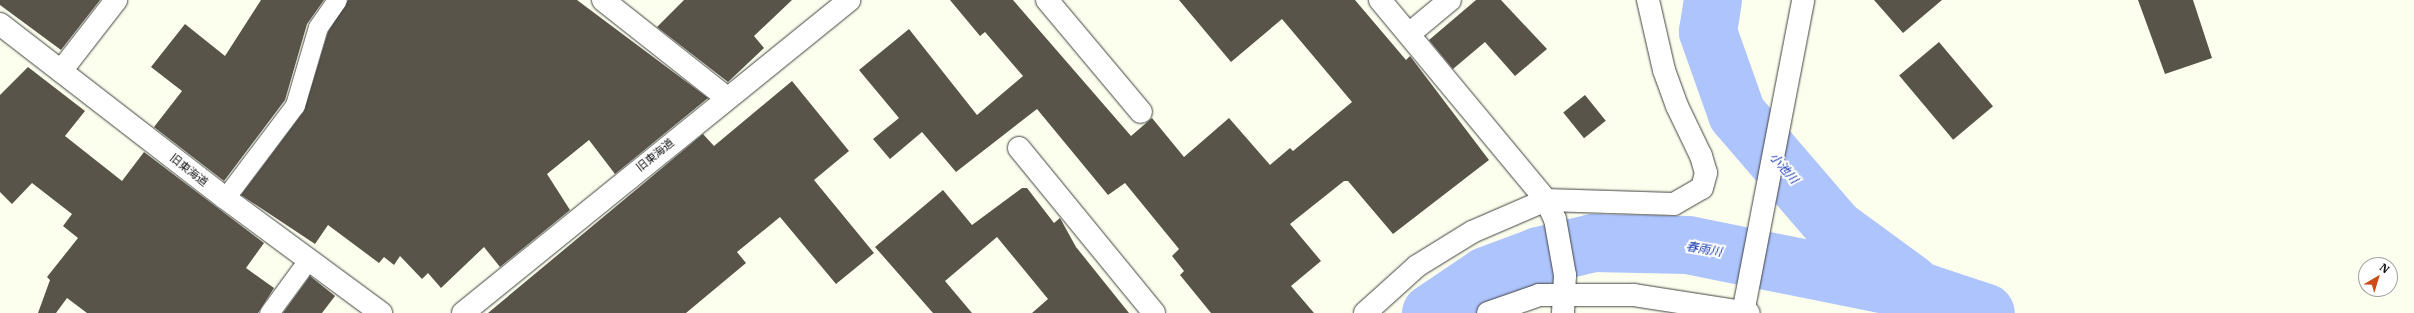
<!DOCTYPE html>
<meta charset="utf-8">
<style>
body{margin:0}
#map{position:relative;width:2414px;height:313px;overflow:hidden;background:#fdffee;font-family:"IBM Plex Serif","Noto Sans JP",serif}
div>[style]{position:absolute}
.river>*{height:58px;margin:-29px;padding:0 29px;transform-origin:29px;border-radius:29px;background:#adc4fd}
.building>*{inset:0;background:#585449;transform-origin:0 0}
.roads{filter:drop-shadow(0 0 1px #414141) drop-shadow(0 0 1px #414141)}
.service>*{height:19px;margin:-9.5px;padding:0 9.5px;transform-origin:9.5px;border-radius:9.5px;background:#fff}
.minor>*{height:22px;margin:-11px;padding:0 11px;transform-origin:11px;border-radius:11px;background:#fff}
.tertiary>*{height:22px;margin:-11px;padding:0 11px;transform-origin:11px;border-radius:11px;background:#fff}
span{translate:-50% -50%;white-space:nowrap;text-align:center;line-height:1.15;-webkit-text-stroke:4px #fff;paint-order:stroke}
.street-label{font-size:11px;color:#0e0e0e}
.water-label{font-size:12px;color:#092ead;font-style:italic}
.north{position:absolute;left:2358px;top:257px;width:40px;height:40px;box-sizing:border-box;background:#fff;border:1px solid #9f9f9f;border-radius:50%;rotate:38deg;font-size:11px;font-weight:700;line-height:16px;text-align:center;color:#0e0e0e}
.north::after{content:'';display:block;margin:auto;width:14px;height:18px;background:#cd4b16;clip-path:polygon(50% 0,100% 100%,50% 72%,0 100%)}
</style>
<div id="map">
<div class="river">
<div style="left:1713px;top:0;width:32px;rotate:99deg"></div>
<div style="left:1708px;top:32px;width:87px;rotate:70.5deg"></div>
<div style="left:1737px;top:114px;width:152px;rotate:49.3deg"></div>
<div style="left:1836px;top:229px;width:92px;rotate:36.1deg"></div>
<div style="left:1431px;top:313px;width:66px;rotate:-33.9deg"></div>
<div style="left:1486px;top:276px;width:57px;rotate:-20.7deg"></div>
<div style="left:1539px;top:256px;width:56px;rotate:-13.5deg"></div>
<div style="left:1593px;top:243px;width:95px;rotate:1.2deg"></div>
<div style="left:1688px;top:245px;width:243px;rotate:11.4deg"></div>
<div style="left:1926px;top:293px;width:63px;rotate:18.4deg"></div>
</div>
<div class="building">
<div style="clip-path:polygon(0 0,100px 0,61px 50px,0 5px)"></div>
<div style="clip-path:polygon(261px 0,324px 0,307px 24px,285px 100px,224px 181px,154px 127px,182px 91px,151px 67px,185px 24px,225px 56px)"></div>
<div style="clip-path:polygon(348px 0,577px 0,708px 98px,615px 174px,589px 140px,547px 174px,570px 210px,500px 267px,484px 247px,441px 288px,428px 273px,422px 279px,400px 256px,394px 265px,384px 257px,379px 263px,328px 225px,315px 244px,241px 195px,304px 111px,328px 32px)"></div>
<div style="clip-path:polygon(684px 0,792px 0,754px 36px,764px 48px,728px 82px,657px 27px)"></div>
<div style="clip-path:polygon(950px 0,1013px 0,1131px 136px,1152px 118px,1184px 157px,1229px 118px,1270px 165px,1290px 148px,1293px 151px,1352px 102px,1282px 19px,1231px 62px,1179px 0,1355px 0,1406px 60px,1410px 56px,1489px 160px,1393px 234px,1348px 181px,1344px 181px,1290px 224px,1321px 261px,1291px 286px,1314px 313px,1211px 313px,1180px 275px,1184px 271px,1172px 256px,1179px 249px,1125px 183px,1108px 195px,1037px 109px,956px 172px,922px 132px,890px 159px,873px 139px,899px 118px,859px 70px,909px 29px,977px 115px,1023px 76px,985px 32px,980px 36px)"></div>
<div style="clip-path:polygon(1476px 0,1501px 0,1547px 49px,1515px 76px,1485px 42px,1453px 69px,1429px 40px)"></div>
<div style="clip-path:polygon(1874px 0,1942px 0,1903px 33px)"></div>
<div style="clip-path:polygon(2138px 0,2193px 0,2212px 58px,2165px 74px)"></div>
<div style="left:1939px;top:42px;width:84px;height:52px;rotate:50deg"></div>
<div style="clip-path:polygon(28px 67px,85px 111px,65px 136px,122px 181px,144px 152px,264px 243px,246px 268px,274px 288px,258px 313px,87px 313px,67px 298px,56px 313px,38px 313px,50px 280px,47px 277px,78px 238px,63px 226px,72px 214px,32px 183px,12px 204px,0 192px,0 95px)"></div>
<div style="clip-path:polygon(792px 81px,849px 151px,814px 180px,874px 253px,836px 284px,780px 217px,737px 252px,746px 263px,686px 313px,488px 313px,703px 134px,714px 146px)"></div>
<div style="left:1585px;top:95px;width:33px;height:28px;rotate:51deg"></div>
<div style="clip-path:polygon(1022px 188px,1027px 188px,1054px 223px,1060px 218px,1076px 247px,1129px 313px,1032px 313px,1048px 299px,997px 237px,945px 281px,972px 313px,933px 313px,875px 247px,943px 190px,972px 225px)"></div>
<div style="clip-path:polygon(310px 276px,335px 296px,322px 313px,283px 313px)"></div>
</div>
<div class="roads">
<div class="service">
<div style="left:225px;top:198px;width:116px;rotate:-53deg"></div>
<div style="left:295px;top:105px;width:81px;rotate:-73.6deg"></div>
<div style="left:318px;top:27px;width:33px;rotate:-55deg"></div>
<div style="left:269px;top:313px;width:66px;rotate:-53.7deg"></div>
</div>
<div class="minor">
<div style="left:603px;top:0;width:157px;rotate:38.3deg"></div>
<div style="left:1047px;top:0;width:146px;rotate:50deg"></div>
<div style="left:1380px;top:0;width:260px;rotate:50.3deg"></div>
<div style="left:1546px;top:200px;width:21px;rotate:65deg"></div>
<div style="left:1555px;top:219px;width:57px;rotate:79.9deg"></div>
<div style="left:1565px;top:275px;width:38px;rotate:93deg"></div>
<div style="left:0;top:24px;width:284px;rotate:37.7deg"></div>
<div style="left:225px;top:198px;width:194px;rotate:36.4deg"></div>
<div style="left:1409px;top:34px;width:53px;rotate:-39.7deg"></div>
<div style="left:61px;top:71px;width:90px;rotate:-52.2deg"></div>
<div style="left:1019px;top:148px;width:213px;rotate:50.7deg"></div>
<div style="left:463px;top:313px;width:497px;rotate:-39deg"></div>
<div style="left:1365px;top:313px;width:70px;rotate:-42.1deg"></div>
<div style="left:1417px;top:266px;width:65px;rotate:-31.7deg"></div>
<div style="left:1472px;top:232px;width:81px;rotate:-23.4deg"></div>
<div style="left:1546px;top:200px;width:128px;rotate:1.8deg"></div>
<div style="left:1674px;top:204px;width:32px;rotate:-30deg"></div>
<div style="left:1702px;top:188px;width:16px;rotate:-75deg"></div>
<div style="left:1706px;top:173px;width:18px;rotate:-106deg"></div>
<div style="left:1701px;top:156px;width:55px;rotate:-115.6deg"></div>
<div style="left:1677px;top:106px;width:38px;rotate:-110deg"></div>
<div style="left:1664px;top:70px;width:72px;rotate:-102.9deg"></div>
<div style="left:1488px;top:313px;width:54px;rotate:-19.4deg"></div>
<div style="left:1539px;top:295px;width:95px"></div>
<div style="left:1634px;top:295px;width:116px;rotate:8.9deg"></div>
</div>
<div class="tertiary">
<div style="left:1743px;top:313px;width:319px;rotate:-79.1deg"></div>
</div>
</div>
<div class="street-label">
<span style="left:655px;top:155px;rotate:-39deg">旧東海道</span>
<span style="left:189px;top:170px;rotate:38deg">旧東海道</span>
</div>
<div class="water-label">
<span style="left:1784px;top:168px;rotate:49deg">小池川</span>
<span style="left:1704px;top:249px;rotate:10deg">春雨川</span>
</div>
<div class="north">N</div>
</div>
